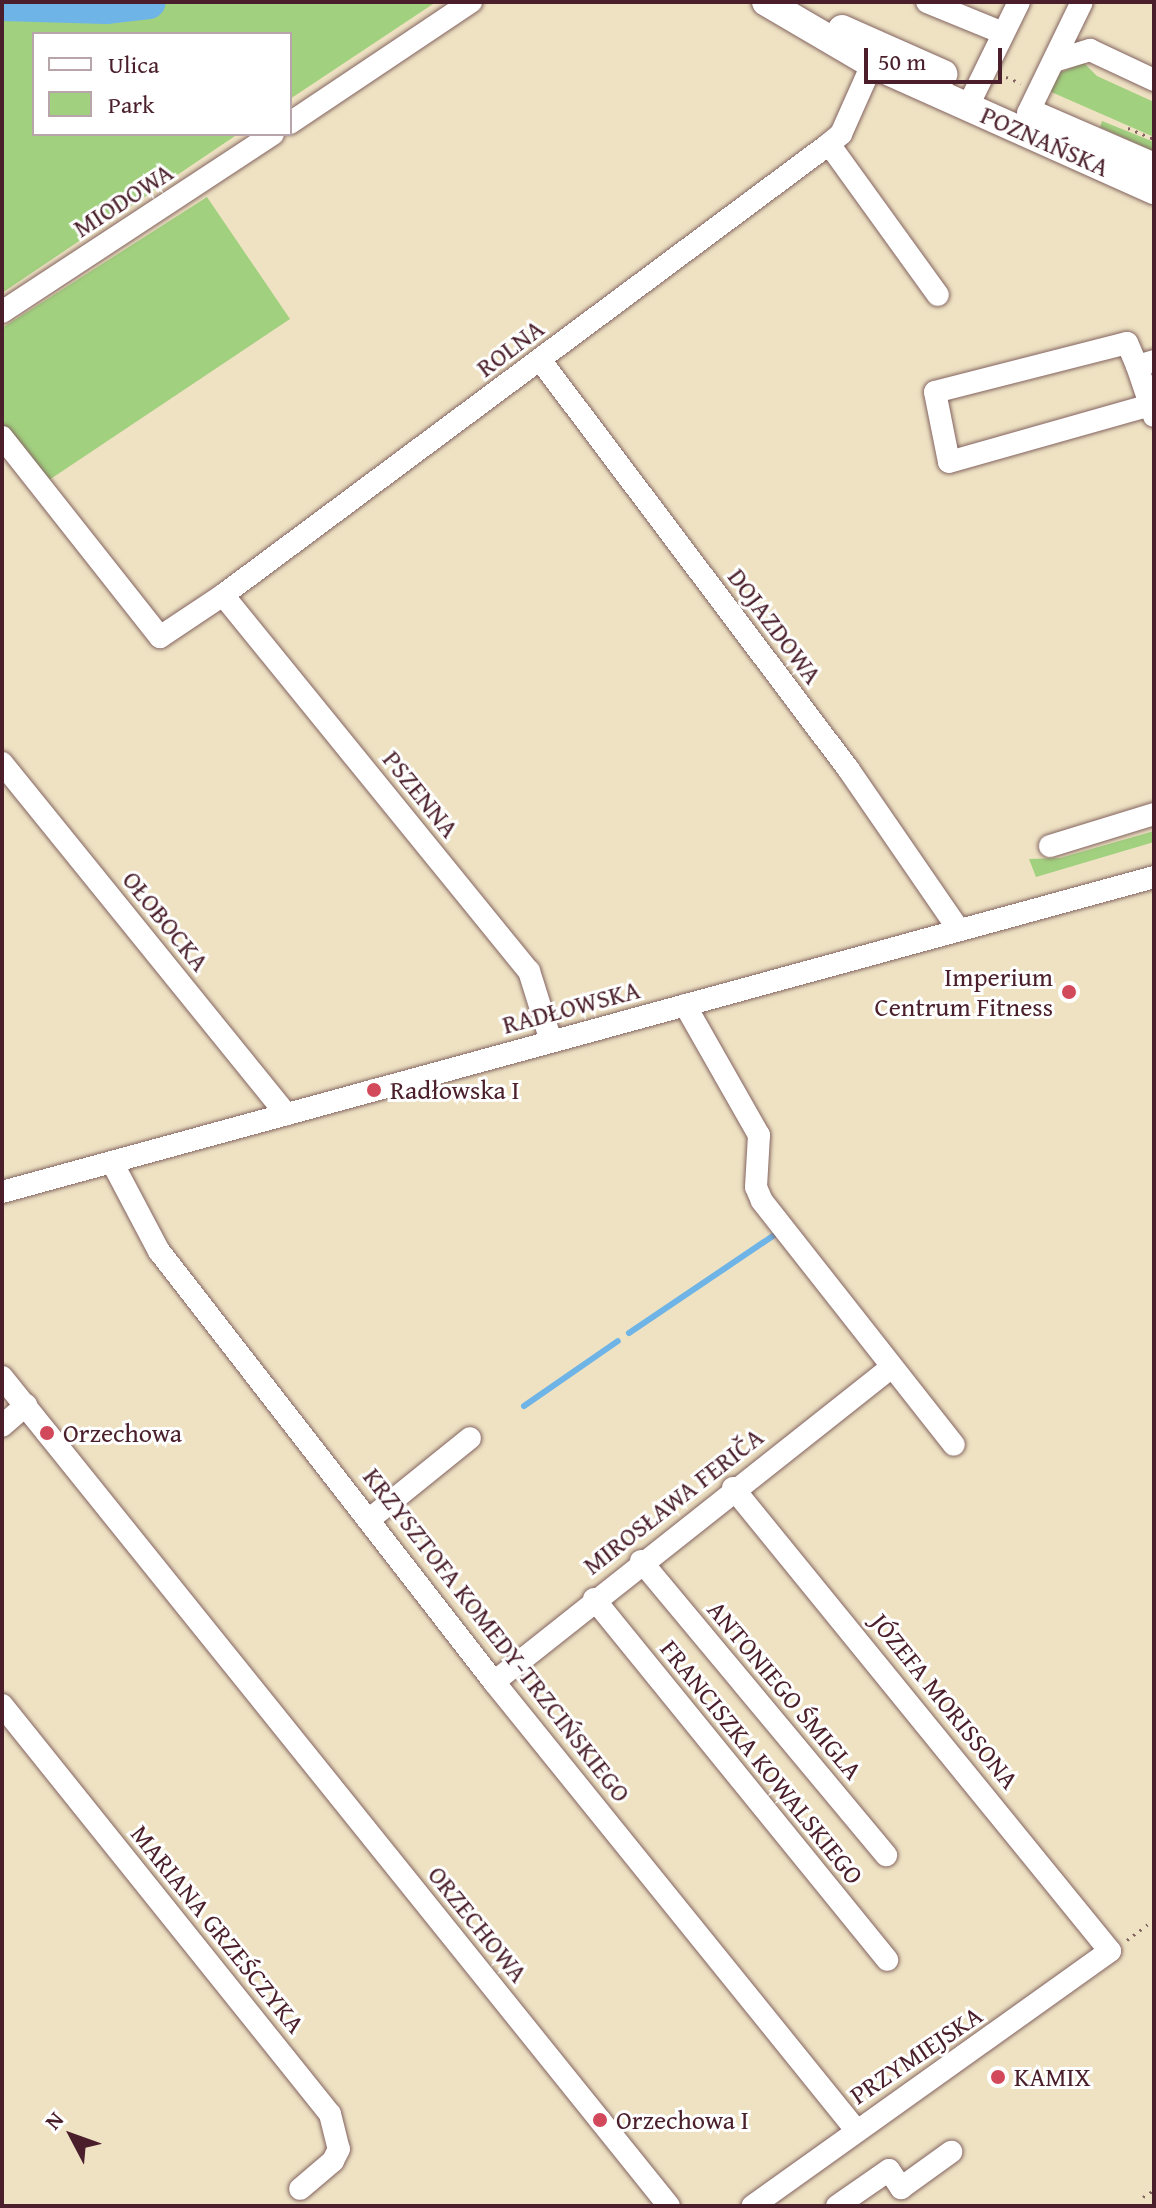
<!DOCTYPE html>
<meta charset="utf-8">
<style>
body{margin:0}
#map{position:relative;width:1156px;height:2208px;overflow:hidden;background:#eee2c3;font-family:"Gentium Book Plus",serif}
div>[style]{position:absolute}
.green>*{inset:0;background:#a1d07f}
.stream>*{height:6px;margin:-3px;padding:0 3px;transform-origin:3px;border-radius:3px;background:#6fb4e6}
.river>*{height:34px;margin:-17px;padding:0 17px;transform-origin:17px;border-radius:17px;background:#6fb4e6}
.path>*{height:3px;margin-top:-1.5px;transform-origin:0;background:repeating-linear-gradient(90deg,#836360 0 2px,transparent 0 8px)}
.roads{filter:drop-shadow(0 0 2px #836360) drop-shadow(0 0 2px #836360)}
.minor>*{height:22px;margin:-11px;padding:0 11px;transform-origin:11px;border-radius:11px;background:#fff}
.major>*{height:28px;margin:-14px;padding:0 14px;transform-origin:14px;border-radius:14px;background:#fff}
.dots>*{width:22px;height:22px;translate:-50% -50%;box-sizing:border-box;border:4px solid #fff;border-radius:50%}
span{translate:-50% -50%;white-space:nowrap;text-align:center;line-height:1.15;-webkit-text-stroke:6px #fff;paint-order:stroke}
.street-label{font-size:26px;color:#4a1f2b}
.poi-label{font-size:26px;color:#4a1f2b}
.right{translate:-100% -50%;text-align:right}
.left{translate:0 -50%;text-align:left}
.frame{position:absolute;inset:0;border:4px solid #4a1f2b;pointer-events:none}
.legend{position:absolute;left:32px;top:32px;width:260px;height:104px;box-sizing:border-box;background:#fff;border:2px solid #b7a5aa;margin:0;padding:10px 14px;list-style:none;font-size:24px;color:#4a1f2b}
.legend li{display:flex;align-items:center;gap:16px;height:40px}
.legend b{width:40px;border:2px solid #b7a5aa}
.north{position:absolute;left:32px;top:2096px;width:80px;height:80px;-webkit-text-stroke:6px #fff;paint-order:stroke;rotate:311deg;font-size:22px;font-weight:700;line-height:32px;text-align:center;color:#4a1f2b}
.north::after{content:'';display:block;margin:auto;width:28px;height:36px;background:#4a1f2b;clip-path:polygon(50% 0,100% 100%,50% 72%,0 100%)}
.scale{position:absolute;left:864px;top:48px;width:138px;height:36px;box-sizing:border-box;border:4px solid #4a1f2b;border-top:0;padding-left:10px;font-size:24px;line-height:28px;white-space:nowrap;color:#4a1f2b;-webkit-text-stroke:6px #fff;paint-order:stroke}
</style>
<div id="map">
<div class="green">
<div style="clip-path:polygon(2px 2px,436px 2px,290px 99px,290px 34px,34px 34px,34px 134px,238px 134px,2px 293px)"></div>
<div style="clip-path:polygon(1084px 63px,1097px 76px,1154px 102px,1154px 137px,1049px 91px,1057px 74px)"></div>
<div style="clip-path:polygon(1102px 121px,1154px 142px,1154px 151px,1100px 127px)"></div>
<div style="clip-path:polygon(207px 197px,290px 319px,46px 482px,2px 424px,2px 328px)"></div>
<div style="clip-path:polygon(1154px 831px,1154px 842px,1036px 877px,1029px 859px,1060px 858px)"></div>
</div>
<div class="stream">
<div style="left:629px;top:1333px;width:174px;rotate:-34deg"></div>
<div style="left:524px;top:1406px;width:114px;rotate:-34.7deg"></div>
</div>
<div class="river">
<div style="left:2px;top:4px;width:104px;rotate:1.7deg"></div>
<div style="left:106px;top:7px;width:43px;rotate:-6.6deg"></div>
</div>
<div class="path">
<div style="left:1006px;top:77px;width:16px;rotate:22deg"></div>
<div style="left:1128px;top:128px;width:28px;rotate:23deg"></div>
<div style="left:1127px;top:1940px;width:34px;rotate:-37deg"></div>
<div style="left:1143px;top:2197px;width:13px;rotate:-32deg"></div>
</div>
<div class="roads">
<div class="minor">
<div style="left:927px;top:2px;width:82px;rotate:22.2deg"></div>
<div style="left:1054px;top:61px;width:38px;rotate:-17deg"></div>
<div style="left:1090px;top:50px;width:71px;rotate:25.1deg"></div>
<div style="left:968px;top:106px;width:116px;rotate:-63.9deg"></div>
<div style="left:290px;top:123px;width:218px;rotate:-33.8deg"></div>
<div style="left:1037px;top:130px;width:19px;rotate:-118deg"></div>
<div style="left:1028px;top:113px;width:123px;rotate:-64.1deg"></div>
<div style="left:829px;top:144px;width:186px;rotate:54.2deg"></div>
<div style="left:2px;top:312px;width:324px;rotate:-33.3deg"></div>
<div style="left:541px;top:361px;width:512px;rotate:53.02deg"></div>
<div style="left:849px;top:770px;width:194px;rotate:55.5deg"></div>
<div style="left:1137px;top:366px;width:25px;rotate:-113deg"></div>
<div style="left:1127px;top:343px;width:198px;rotate:165.7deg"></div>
<div style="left:935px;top:392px;width:71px;rotate:78.7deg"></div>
<div style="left:949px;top:462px;width:209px;rotate:-15.8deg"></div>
<div style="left:1154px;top:416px;width:53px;rotate:-108.8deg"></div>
<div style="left:1137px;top:366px;width:18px;rotate:-16deg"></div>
<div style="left:2px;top:437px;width:255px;rotate:51.7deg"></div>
<div style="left:160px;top:637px;width:76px;rotate:-33.7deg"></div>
<div style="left:223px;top:595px;width:755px;rotate:-36.66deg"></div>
<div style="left:829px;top:144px;width:16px;rotate:-40deg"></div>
<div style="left:841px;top:134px;width:91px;rotate:-66deg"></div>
<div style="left:223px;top:595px;width:485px;rotate:50.9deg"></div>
<div style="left:529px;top:971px;width:73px;rotate:72.6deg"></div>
<div style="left:2px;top:763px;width:452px;rotate:51deg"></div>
<div style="left:1050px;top:846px;width:109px;rotate:-17.1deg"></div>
<div style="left:685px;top:1005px;width:150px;rotate:60.4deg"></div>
<div style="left:759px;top:1135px;width:52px;rotate:93.3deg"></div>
<div style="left:756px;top:1187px;width:15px;rotate:67deg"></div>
<div style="left:762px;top:1201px;width:310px;rotate:51.8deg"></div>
<div style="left:112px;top:1162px;width:101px;rotate:62.2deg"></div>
<div style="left:159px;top:1251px;width:546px;rotate:52.14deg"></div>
<div style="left:494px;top:1682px;width:576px;rotate:51.06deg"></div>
<div style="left:2px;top:1192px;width:1194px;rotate:-15.29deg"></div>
<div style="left:2px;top:1377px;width:1064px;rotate:51.18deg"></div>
<div style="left:2px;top:1426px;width:32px;rotate:-41deg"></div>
<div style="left:733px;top:1488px;width:597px;rotate:50.85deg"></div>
<div style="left:1110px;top:1951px;width:439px;rotate:144.5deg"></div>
<div style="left:371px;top:1518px;width:127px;rotate:-38.9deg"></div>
<div style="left:641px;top:1561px;width:383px;rotate:50.2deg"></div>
<div style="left:594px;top:1599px;width:465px;rotate:50.9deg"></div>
<div style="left:494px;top:1682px;width:504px;rotate:-38.39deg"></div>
<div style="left:2px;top:1705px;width:524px;rotate:51.27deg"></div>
<div style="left:330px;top:2114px;width:36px;rotate:76deg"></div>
<div style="left:339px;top:2149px;width:13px;rotate:117deg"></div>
<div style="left:333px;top:2161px;width:43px;rotate:139.7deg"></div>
<div style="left:837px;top:2206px;width:63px;rotate:-34.7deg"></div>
<div style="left:889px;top:2170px;width:22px;rotate:56deg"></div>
<div style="left:901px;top:2188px;width:62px;rotate:-35.8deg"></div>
</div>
<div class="major">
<div style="left:766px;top:2px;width:123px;rotate:30.3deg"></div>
<div style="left:872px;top:64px;width:309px;rotate:24.1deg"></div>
<div style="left:842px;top:29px;width:111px;rotate:24deg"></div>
<div style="left:1039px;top:117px;width:125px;rotate:23.5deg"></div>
</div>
</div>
<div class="dots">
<div style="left:1069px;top:992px;background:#d1495b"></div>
<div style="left:374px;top:1090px;background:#d1495b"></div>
<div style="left:47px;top:1433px;background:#d1495b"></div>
<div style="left:998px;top:2077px;background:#d1495b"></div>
<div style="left:600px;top:2120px;background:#d1495b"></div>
</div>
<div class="street-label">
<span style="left:1045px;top:141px;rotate:24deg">POZNAŃSKA</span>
<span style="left:123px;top:200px;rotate:-33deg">MIODOWA</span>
<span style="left:510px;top:348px;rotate:-37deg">ROLNA</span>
<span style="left:775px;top:626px;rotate:53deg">DOJAZDOWA</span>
<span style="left:421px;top:794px;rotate:51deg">PSZENNA</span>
<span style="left:166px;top:921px;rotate:51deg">OŁOBOCKA</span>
<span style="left:571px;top:1007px;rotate:-15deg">RADŁOWSKA</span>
<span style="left:673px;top:1501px;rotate:-38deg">MIROSŁAWA FERIČA</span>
<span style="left:497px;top:1635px;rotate:52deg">KRZYSZTOFA KOMEDY-TRZCIŃSKIEGO</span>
<span style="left:785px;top:1690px;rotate:50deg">ANTONIEGO ŚMIGLA</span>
<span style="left:945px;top:1701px;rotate:51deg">JÓZEFA MORISSONA</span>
<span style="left:762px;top:1762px;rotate:51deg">FRANCISZKA KOWALSKIEGO</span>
<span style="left:478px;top:1924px;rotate:51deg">ORZECHOWA</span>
<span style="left:218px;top:1929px;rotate:51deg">MARIANA GRZEŚCZYKA</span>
<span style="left:916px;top:2055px;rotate:-34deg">PRZYMIEJSKA</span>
</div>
<div class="poi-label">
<span class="right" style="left:1053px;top:992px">Imperium<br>Centrum Fitness</span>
<span class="left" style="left:390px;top:1090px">Radłowska I</span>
<span class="left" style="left:63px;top:1433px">Orzechowa</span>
<span class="left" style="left:1014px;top:2077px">KAMIX</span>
<span class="left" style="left:616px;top:2120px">Orzechowa I</span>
</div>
<div class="frame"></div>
<ul class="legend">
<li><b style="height:10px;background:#fff"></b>Ulica</li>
<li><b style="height:22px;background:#a1d07f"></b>Park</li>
</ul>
<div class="north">N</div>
<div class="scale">50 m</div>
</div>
